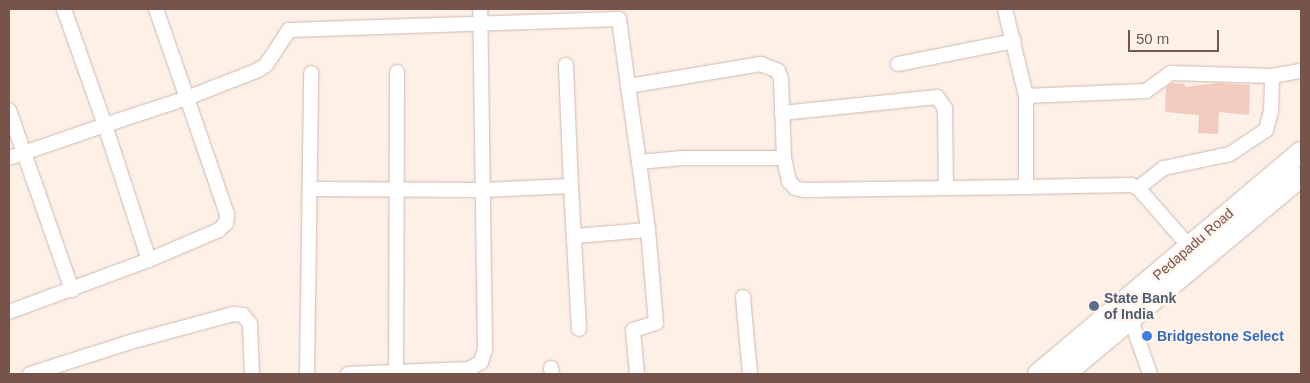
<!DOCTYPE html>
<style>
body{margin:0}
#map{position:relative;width:1310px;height:383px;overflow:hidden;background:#fcf0e7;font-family:Arial,sans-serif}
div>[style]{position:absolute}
.building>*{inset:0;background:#f2cabe}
.roads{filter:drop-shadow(0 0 1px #d0b8af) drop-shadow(0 0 1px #d0b8af)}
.minor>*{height:14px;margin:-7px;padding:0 7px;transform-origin:7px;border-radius:7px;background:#fff}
.secondary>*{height:20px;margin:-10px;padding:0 10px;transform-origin:10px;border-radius:10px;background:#fff}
.dots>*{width:14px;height:14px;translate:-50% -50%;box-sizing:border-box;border:2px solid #fff5ed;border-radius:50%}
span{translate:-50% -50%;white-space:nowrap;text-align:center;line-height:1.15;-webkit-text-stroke:4.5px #fff5ed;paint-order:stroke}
.street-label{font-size:14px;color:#76534b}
.service-label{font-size:14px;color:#4e5e75;font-weight:700}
.left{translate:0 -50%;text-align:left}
.shop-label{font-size:14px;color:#366cbe;font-weight:700}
.frame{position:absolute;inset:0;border:10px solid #76534b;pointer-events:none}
.scale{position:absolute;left:1128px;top:30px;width:91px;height:22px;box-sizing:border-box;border:2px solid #76534b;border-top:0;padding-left:6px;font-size:15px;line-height:18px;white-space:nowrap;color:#76534b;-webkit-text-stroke:4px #fff5ed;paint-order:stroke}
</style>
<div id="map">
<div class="building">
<div style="clip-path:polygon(1172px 83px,1185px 84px,1185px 87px,1219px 83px,1250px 85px,1249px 115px,1219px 112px,1218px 134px,1198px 133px,1199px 115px,1165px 112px,1166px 87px)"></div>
</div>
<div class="roads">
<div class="minor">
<div style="left:156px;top:9px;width:94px;rotate:70.8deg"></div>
<div style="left:187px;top:98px;width:123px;rotate:71deg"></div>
<div style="left:227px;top:214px;width:9px;rotate:96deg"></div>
<div style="left:226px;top:223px;width:10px;rotate:135deg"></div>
<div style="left:219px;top:230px;width:76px;rotate:156.8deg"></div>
<div style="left:149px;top:260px;width:142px;rotate:-108.1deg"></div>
<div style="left:105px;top:125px;width:86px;rotate:-18.2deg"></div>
<div style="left:187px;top:98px;width:76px;rotate:-21.5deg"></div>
<div style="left:258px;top:70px;width:9px;rotate:-32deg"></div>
<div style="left:266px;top:65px;width:42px;rotate:-56.7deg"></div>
<div style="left:289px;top:30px;width:330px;rotate:-1.9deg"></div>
<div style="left:619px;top:19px;width:68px;rotate:82.3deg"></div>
<div style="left:898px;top:64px;width:118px;rotate:-11.2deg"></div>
<div style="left:1026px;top:96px;width:120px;rotate:-2.4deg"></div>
<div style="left:1146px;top:91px;width:31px;rotate:-36deg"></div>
<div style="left:1171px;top:73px;width:101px;rotate:1.7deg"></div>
<div style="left:1272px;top:76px;width:29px;rotate:-10deg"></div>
<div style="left:9px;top:110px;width:191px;rotate:70.7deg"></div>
<div style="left:782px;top:113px;width:156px;rotate:-5.9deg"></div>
<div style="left:937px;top:97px;width:14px;rotate:54deg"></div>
<div style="left:945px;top:108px;width:80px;rotate:89.3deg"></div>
<div style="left:9px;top:158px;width:102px;rotate:-19deg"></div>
<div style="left:105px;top:125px;width:123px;rotate:-109.5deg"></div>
<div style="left:784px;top:158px;width:24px;rotate:78deg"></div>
<div style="left:789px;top:181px;width:9px;rotate:49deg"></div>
<div style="left:795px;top:188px;width:9px;rotate:13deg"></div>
<div style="left:804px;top:190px;width:222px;rotate:-0.8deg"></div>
<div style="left:1026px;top:187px;width:91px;rotate:-90deg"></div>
<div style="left:1026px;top:96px;width:89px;rotate:-103.6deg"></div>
<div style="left:571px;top:186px;width:143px;rotate:86.8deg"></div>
<div style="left:1026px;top:187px;width:105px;rotate:-1.1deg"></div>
<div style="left:1131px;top:185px;width:8px;rotate:23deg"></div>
<div style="left:1138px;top:188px;width:77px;rotate:48.7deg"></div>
<div style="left:1138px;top:188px;width:33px;rotate:-38deg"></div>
<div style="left:1164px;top:168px;width:67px;rotate:-12deg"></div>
<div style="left:1230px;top:154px;width:43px;rotate:-33.7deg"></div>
<div style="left:1266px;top:130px;width:20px;rotate:-75deg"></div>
<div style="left:1271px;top:111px;width:35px;rotate:-88deg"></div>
<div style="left:310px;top:189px;width:173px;rotate:0.3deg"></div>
<div style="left:483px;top:190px;width:88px;rotate:-2.6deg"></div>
<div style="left:571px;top:186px;width:121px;rotate:-92.4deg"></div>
<div style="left:575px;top:236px;width:73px;rotate:-4.7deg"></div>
<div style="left:648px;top:230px;width:69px;rotate:-97.5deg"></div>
<div style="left:639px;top:162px;width:44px;rotate:-5.2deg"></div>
<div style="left:683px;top:158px;width:101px"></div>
<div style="left:784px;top:158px;width:79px;rotate:-92.2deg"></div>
<div style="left:781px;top:79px;width:9px;rotate:-111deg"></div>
<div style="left:778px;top:71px;width:18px;rotate:-158deg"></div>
<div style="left:761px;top:64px;width:135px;rotate:170.6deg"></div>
<div style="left:628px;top:86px;width:77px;rotate:81.8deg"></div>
<div style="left:743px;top:297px;width:77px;rotate:84.8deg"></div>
<div style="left:9px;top:312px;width:149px;rotate:-20.4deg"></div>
<div style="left:1131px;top:320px;width:57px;rotate:70.6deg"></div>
<div style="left:551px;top:368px;width:6px;rotate:81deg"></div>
<div style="left:396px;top:370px;width:298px;rotate:-89.8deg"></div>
<div style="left:30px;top:374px;width:105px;rotate:-17.7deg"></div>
<div style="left:130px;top:342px;width:107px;rotate:-15.2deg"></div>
<div style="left:233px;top:314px;width:10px;rotate:6deg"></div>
<div style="left:243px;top:315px;width:11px;rotate:52deg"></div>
<div style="left:250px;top:324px;width:50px;rotate:87.7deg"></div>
<div style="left:307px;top:374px;width:301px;rotate:-89.2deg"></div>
<div style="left:348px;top:374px;width:121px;rotate:-2.4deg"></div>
<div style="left:469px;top:374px;width:5px;rotate:-90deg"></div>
<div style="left:469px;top:369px;width:14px;rotate:-30deg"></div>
<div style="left:481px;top:362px;width:13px;rotate:-72deg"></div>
<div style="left:485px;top:350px;width:341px;rotate:-90.8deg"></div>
<div style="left:637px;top:374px;width:44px;rotate:-95.2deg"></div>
<div style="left:633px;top:330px;width:24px;rotate:-17deg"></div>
<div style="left:656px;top:323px;width:93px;rotate:-94.9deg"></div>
</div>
<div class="secondary">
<div style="left:1038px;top:374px;width:344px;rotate:-40.2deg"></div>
<div style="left:1065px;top:374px;width:307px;rotate:-39.9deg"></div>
</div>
</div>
<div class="dots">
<div style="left:1094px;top:306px;background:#5c6f8a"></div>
<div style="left:1147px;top:336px;background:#3f7fe0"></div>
</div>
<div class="street-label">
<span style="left:1193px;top:244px;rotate:-41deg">Pedapadu Road</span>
</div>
<div class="service-label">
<span class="left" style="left:1104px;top:306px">State Bank<br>of India</span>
</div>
<div class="shop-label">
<span class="left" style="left:1157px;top:336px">Bridgestone Select</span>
</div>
<div class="frame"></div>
<div class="scale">50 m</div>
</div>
